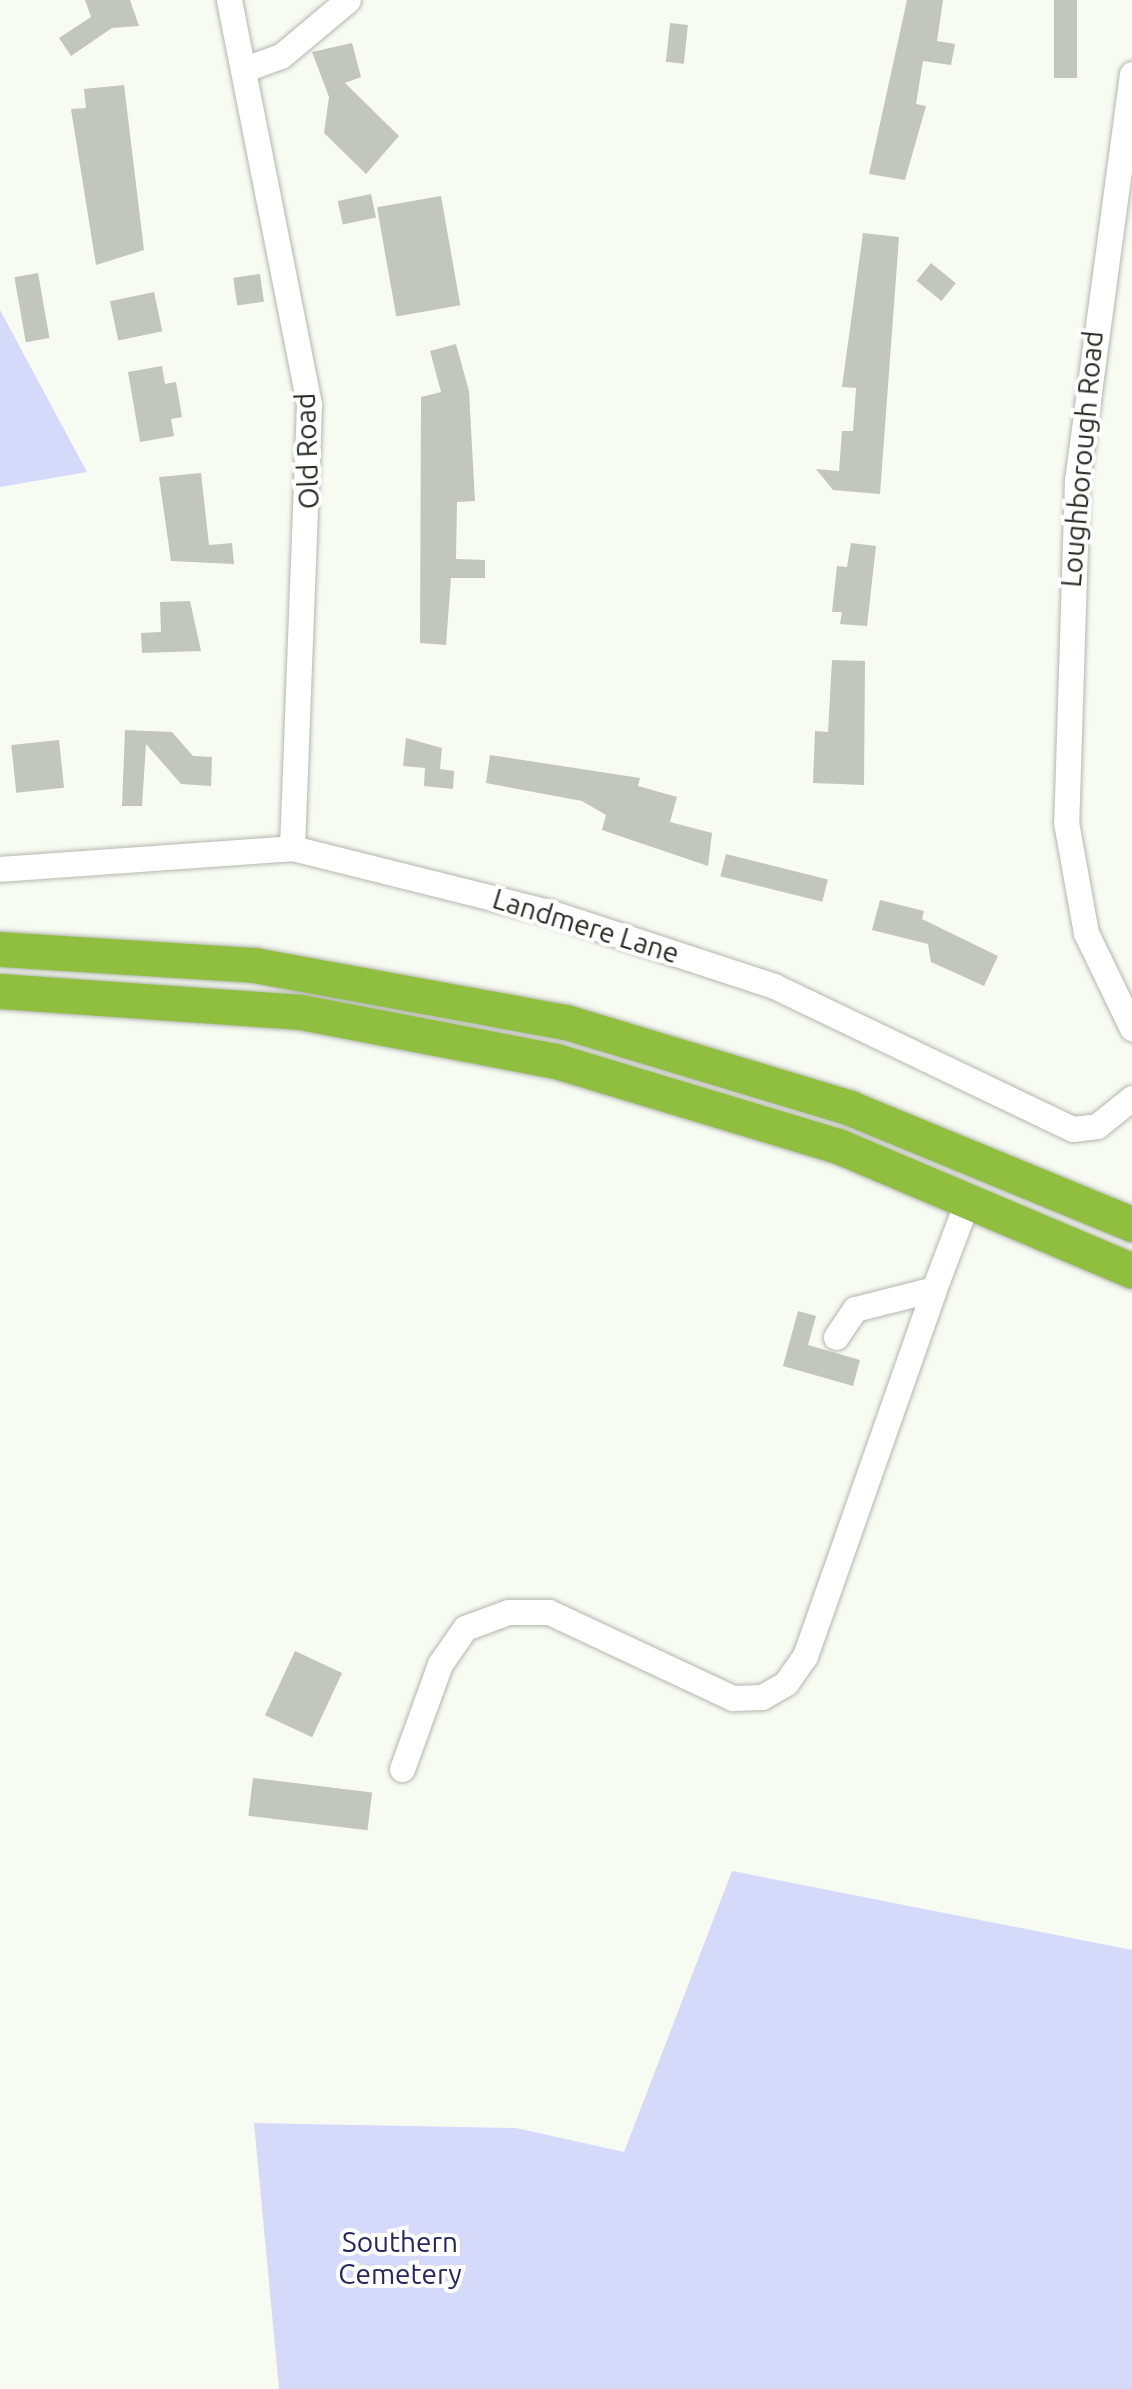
<!DOCTYPE html>
<style>
body{margin:0}
#map{position:relative;width:1132px;height:2389px;overflow:hidden;background:#f7fbf2;font-family:Ubuntu,sans-serif}
div>[style]{position:absolute}
.green>*{inset:0;background:#d6dafa}
.building>*{inset:0;background:#c2c6bd;transform-origin:0 0}
.roads{filter:drop-shadow(0 0 2px #b3b7ae) drop-shadow(0 0 2px #b3b7ae)}
.minor>*{height:25px;margin:-12.5px;padding:0 12.5px;transform-origin:12.5px;border-radius:12.5px;background:#fff}
.highway>*{height:35px;margin:-17.5px;padding:0 17.5px;transform-origin:17.5px;border-radius:17.5px;background:#90bf40}
span{translate:-50% -50%;white-space:nowrap;text-align:center;line-height:1.15;-webkit-text-stroke:8px #fff;paint-order:stroke}
.street-label{font-size:28px;color:#292b28}
.park-label{font-size:28px;color:#272562}
</style>
<div id="map">
<div class="green">
<div style="clip-path:polygon(0 310px,87px 472px,0 487px)"></div>
<div style="clip-path:polygon(732px 1871px,1132px 1950px,1132px 2389px,279px 2389px,254px 2123px,516px 2128px,624px 2152px)"></div>
</div>
<div class="building">
<div style="clip-path:polygon(85px 0,130px 0,139px 26px,112px 28px,71px 56px,59px 38px,91px 17px)"></div>
<div style="clip-path:polygon(907px 0,943px 0,937px 41px,955px 44px,951px 65px,923px 61px,916px 104px,926px 106px,905px 180px,869px 174px)"></div>
<div style="left:1054px;top:0;width:23px;height:78px"></div>
<div style="left:670px;top:23px;width:18px;height:39px;rotate:6deg"></div>
<div style="clip-path:polygon(352px 43px,361px 77px,345px 83px,399px 136px,366px 174px,324px 133px,329px 97px,312px 52px)"></div>
<div style="clip-path:polygon(124px 85px,144px 250px,96px 265px,71px 109px,86px 108px,84px 89px)"></div>
<div style="left:371px;top:194px;width:24px;height:34px;rotate:78deg"></div>
<div style="left:441px;top:196px;width:111px;height:65px;rotate:80deg"></div>
<div style="clip-path:polygon(863px 233px,899px 237px,880px 494px,833px 490px,816px 469px,839px 471px,842px 431px,853px 431px,856px 388px,842px 387px)"></div>
<div style="left:931px;top:263px;width:32px;height:23px;rotate:39deg"></div>
<div style="left:38px;top:273px;width:66px;height:24px;rotate:80deg"></div>
<div style="left:260px;top:274px;width:28px;height:27px;rotate:82deg"></div>
<div style="left:154px;top:292px;width:40px;height:45px;rotate:78deg"></div>
<div style="clip-path:polygon(456px 344px,469px 391px,475px 501px,457px 502px,456px 559px,485px 560px,485px 578px,451px 578px,446px 645px,420px 643px,421px 397px,441px 392px,430px 351px)"></div>
<div style="clip-path:polygon(162px 366px,165px 384px,176px 382px,182px 417px,171px 419px,174px 436px,140px 442px,128px 372px)"></div>
<div style="clip-path:polygon(201px 473px,209px 545px,232px 543px,234px 564px,171px 561px,159px 477px)"></div>
<div style="clip-path:polygon(851px 543px,876px 546px,867px 626px,840px 624px,842px 612px,832px 612px,837px 566px,847px 567px)"></div>
<div style="clip-path:polygon(190px 601px,201px 651px,142px 653px,141px 633px,161px 632px,160px 602px)"></div>
<div style="clip-path:polygon(832px 660px,865px 661px,864px 785px,813px 783px,815px 731px,828px 732px)"></div>
<div style="clip-path:polygon(125px 730px,172px 732px,193px 756px,212px 757px,211px 786px,181px 784px,146px 744px,142px 806px,122px 806px)"></div>
<div style="clip-path:polygon(406px 738px,442px 748px,440px 769px,454px 771px,453px 789px,424px 786px,425px 768px,403px 766px)"></div>
<div style="left:59px;top:740px;width:48px;height:48px;rotate:84deg"></div>
<div style="clip-path:polygon(490px 755px,640px 778px,638px 786px,677px 797px,670px 822px,712px 833px,708px 866px,602px 830px,606px 815px,582px 801px,486px 783px)"></div>
<div style="left:726px;top:854px;width:105px;height:23px;rotate:14deg"></div>
<div style="clip-path:polygon(880px 900px,924px 911px,922px 919px,998px 956px,984px 986px,931px 962px,928px 944px,872px 930px)"></div>
<div style="clip-path:polygon(798px 1311px,816px 1316px,808px 1345px,860px 1360px,853px 1386px,783px 1366px)"></div>
<div style="left:295px;top:1651px;width:52px;height:71px;rotate:25deg"></div>
<div style="left:253px;top:1778px;width:120px;height:38px;rotate:7deg"></div>
</div>
<div class="roads">
<div class="minor">
<div style="left:229px;top:0;width:413px;rotate:78.8deg"></div>
<div style="left:309px;top:405px;width:443px;rotate:92.2deg"></div>
<div style="left:245px;top:69px;width:38px;rotate:-20deg"></div>
<div style="left:281px;top:56px;width:87px;rotate:-39.9deg"></div>
<div style="left:1132px;top:74px;width:410px;rotate:97.7deg"></div>
<div style="left:1077px;top:480px;width:342px;rotate:91.8deg"></div>
<div style="left:1066px;top:822px;width:113px;rotate:79.8deg"></div>
<div style="left:1086px;top:933px;width:106px;rotate:64.2deg"></div>
<div style="left:0;top:869px;width:293px;rotate:-4.1deg"></div>
<div style="left:292px;top:848px;width:265px;rotate:14deg"></div>
<div style="left:549px;top:912px;width:237px;rotate:18.2deg"></div>
<div style="left:774px;top:986px;width:331px;rotate:25.6deg"></div>
<div style="left:1073px;top:1129px;width:24px;rotate:-7deg"></div>
<div style="left:1097px;top:1126px;width:45px;rotate:-38.7deg"></div>
<div style="left:836px;top:1337px;width:34px;rotate:-56deg"></div>
<div style="left:855px;top:1309px;width:81px;rotate:-14.2deg"></div>
<div style="left:934px;top:1289px;width:98px;rotate:-69.2deg"></div>
<div style="left:402px;top:1769px;width:112px;rotate:-70.1deg"></div>
<div style="left:440px;top:1664px;width:44px;rotate:-55.2deg"></div>
<div style="left:465px;top:1628px;width:46px;rotate:-20.4deg"></div>
<div style="left:508px;top:1612px;width:41px"></div>
<div style="left:549px;top:1612px;width:203px;rotate:25.1deg"></div>
<div style="left:733px;top:1698px;width:29px;rotate:-2deg"></div>
<div style="left:762px;top:1697px;width:28px;rotate:-30deg"></div>
<div style="left:786px;top:1683px;width:33px;rotate:-55deg"></div>
<div style="left:805px;top:1656px;width:389px;rotate:-70.6deg"></div>
</div>
<div class="highway">
<div style="left:0;top:949px;width:255px;rotate:3.6deg"></div>
<div style="left:254px;top:965px;width:317px;rotate:10.4deg"></div>
<div style="left:566px;top:1022px;width:297px;rotate:16.8deg"></div>
<div style="left:850px;top:1108px;width:305px;rotate:22.4deg"></div>
<div style="left:0;top:991px;width:302px;rotate:4deg"></div>
<div style="left:301px;top:1012px;width:260px;rotate:10.9deg"></div>
<div style="left:556px;top:1061px;width:295px;rotate:16.8deg"></div>
<div style="left:838px;top:1146px;width:319px;rotate:23deg"></div>
</div>
</div>
<div class="street-label">
<span style="left:307px;top:451px;rotate:-92deg">Old Road</span>
<span style="left:1082px;top:459px;rotate:-85deg">Loughborough Road</span>
<span style="left:586px;top:926px;rotate:17deg">Landmere Lane</span>
</div>
<div class="park-label">
<span style="left:400px;top:2258px">Southern<br>Cemetery</span>
</div>
</div>
